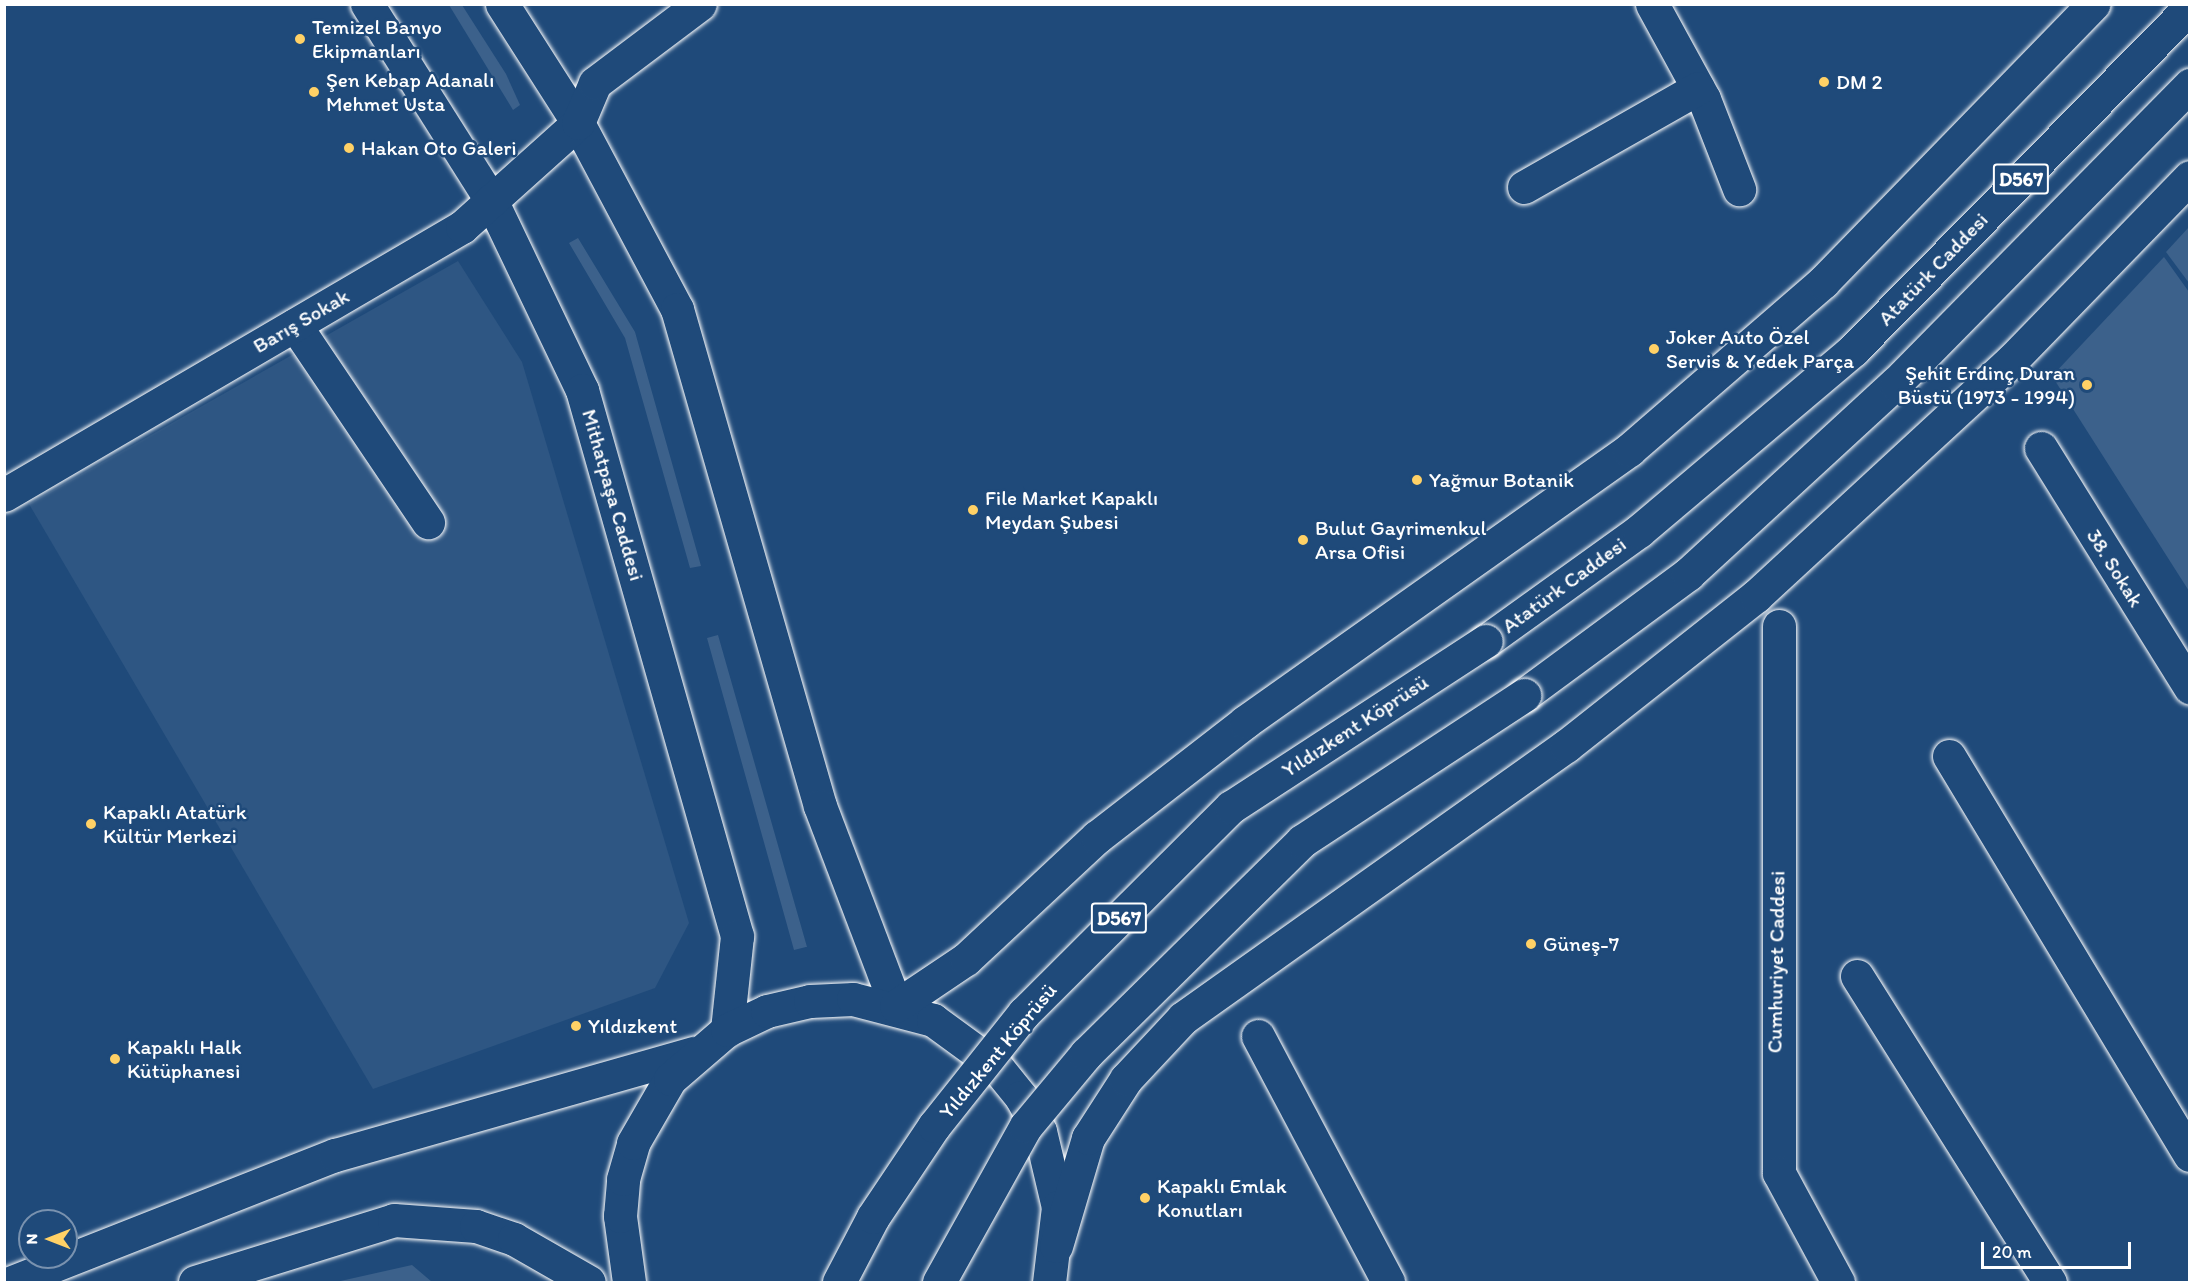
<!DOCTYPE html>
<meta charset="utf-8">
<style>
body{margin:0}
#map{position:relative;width:2194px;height:1287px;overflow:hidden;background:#1f4a7a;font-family:Itim,sans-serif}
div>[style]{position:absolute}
.built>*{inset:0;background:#2e5683}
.green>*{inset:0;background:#3c618b}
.roads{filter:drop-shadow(0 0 2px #fff) drop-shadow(0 0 2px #fff)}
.minor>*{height:33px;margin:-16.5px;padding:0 16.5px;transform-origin:16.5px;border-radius:16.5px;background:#1f4a7a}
.major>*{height:33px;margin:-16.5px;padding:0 16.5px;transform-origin:16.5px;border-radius:16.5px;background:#1f4a7a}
.highway>*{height:33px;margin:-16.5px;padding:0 16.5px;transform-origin:16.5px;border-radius:16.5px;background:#1f4a7a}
.bridges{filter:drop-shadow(0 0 2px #fff) drop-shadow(0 0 2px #fff)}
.highway-bridge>*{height:33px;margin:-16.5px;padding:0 16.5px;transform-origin:16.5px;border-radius:16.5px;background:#1f4a7a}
.dots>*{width:16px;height:16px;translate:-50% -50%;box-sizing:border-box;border:3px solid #1f4a7a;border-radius:50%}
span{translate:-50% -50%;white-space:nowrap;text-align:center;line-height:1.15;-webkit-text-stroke:5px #1f4a7a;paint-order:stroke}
.shield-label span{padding:2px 4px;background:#1f4a7a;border:2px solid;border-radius:4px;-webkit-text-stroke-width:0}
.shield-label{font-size:20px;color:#fff;font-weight:700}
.poi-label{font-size:21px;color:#fff}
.left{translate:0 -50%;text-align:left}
.right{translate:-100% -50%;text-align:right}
.street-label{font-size:21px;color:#fff}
.frame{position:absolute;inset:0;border:6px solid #fff;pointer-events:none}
.north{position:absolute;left:18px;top:1209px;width:60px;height:60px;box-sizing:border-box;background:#1f4a7a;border:2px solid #7992af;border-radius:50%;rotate:270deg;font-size:16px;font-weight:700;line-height:24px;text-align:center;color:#fff}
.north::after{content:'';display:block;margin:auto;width:21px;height:27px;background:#ffd166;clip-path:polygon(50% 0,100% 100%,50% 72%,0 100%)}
.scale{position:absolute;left:1981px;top:1242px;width:150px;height:27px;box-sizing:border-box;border:3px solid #fff;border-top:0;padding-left:8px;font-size:18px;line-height:21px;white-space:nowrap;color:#fff;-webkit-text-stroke:4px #1f4a7a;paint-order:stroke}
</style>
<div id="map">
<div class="built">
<div style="clip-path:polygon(458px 261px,522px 362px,689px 923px,655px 988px,373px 1089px,29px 504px)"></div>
</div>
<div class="green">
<div style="clip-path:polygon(449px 5px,462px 5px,506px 74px,520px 105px,513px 110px)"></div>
<div style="clip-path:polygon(2189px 227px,2189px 283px,2166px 252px)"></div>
<div style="clip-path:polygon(578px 238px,635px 332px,701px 566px,690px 568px,625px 338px,569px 243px)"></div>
<div style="clip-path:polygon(2164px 257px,2189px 292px,2189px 591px,2052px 376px)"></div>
<div style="clip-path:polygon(718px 635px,807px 947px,806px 947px,794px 950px,707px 638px)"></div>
<div style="clip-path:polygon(412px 1265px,432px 1282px,336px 1282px)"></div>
</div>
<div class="roads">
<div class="minor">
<div style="left:367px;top:4px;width:232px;rotate:57.7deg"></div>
<div style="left:491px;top:200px;width:211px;rotate:64.4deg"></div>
<div style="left:582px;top:390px;width:568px;rotate:74.15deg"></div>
<div style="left:737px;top:936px;width:95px;rotate:96.1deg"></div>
<div style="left:502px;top:4px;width:141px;rotate:57.4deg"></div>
<div style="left:578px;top:123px;width:211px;rotate:62deg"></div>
<div style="left:677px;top:309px;width:517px;rotate:73.95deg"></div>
<div style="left:820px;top:806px;width:214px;rotate:69.2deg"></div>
<div style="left:1652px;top:4px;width:108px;rotate:61.3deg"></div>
<div style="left:1704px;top:99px;width:97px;rotate:68.7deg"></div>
<div style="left:1524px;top:187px;width:200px;rotate:-29.6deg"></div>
<div style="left:295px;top:325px;width:238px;rotate:56deg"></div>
<div style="left:2041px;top:448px;width:282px;rotate:58.1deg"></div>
<div style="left:4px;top:495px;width:531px;rotate:-30.33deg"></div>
<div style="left:462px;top:227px;width:156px;rotate:-41.9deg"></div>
<div style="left:578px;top:123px;width:43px;rotate:-67deg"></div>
<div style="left:595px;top:83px;width:131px;rotate:-37deg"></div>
<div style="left:1779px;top:626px;width:547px;rotate:90deg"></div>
<div style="left:1779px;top:1173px;width:124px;rotate:61.6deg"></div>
<div style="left:1949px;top:756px;width:466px;rotate:58.9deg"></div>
<div style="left:1857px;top:976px;width:362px;rotate:57.8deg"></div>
<div style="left:1258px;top:1036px;width:278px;rotate:62.1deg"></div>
</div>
<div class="major">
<div style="left:12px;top:1282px;width:347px;rotate:-21.5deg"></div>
<div style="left:335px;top:1155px;width:373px;rotate:-15.9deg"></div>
<div style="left:195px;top:1282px;width:208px;rotate:-17.3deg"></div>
<div style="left:394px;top:1220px;width:82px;rotate:4.2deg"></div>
<div style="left:476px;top:1226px;width:40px;rotate:18.9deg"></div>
<div style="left:514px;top:1239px;width:86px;rotate:29.8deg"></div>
<div style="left:629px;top:1282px;width:67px;rotate:-97.8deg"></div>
<div style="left:620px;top:1216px;width:37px;rotate:-85deg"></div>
<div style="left:623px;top:1179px;width:37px;rotate:-74deg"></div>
<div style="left:633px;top:1143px;width:74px;rotate:-60deg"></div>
<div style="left:670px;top:1079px;width:75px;rotate:-40.7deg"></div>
<div style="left:727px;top:1030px;width:44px;rotate:-25.4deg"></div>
<div style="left:767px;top:1011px;width:44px;rotate:-13.1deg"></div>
<div style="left:810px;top:1001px;width:43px;rotate:-2.7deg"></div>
<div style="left:853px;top:999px;width:83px;rotate:14.7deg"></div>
<div style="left:933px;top:1020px;width:78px;rotate:36.1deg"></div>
<div style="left:996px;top:1066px;width:40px;rotate:51deg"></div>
<div style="left:1021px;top:1097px;width:39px;rotate:61deg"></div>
<div style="left:1040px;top:1131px;width:78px;rotate:76.7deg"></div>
<div style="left:1058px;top:1207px;width:76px;rotate:96.8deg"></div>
</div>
<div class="highway">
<div style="left:1486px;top:641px;width:188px;rotate:-35.7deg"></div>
<div style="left:1639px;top:531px;width:280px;rotate:-40.2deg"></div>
<div style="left:1853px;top:350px;width:481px;rotate:-45.5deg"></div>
<div style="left:1524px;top:695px;width:204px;rotate:-36.4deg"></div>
<div style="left:1688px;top:574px;width:282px;rotate:-42.6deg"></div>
<div style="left:1896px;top:383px;width:419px;rotate:-45.4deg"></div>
<div style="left:896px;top:1006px;width:84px;rotate:-33.9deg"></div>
<div style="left:966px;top:959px;width:179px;rotate:-43deg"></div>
<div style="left:1097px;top:837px;width:187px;rotate:-37.8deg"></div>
<div style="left:1245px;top:722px;width:471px;rotate:-35.3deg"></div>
<div style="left:1629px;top:450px;width:257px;rotate:-40.9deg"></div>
<div style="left:1823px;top:282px;width:388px;rotate:-45.8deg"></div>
<div style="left:1056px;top:1246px;width:113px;rotate:-73.5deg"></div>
<div style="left:1088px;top:1138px;width:70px;rotate:-57.2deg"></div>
<div style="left:1126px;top:1079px;width:83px;rotate:-46.9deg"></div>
<div style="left:1183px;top:1018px;width:470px;rotate:-35.4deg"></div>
<div style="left:1566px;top:746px;width:242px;rotate:-38.3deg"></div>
<div style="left:1756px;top:596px;width:348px;rotate:-42.7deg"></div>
<div style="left:2012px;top:360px;width:255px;rotate:-45.8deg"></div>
</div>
</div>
<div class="bridges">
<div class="highway-bridge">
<div style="left:839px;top:1282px;width:73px;rotate:-62.4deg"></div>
<div style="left:873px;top:1217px;width:110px;rotate:-56.2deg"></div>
<div style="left:934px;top:1126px;width:144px;rotate:-51.5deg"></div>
<div style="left:1024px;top:1013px;width:292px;rotate:-44.9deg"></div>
<div style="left:1231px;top:807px;width:304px;rotate:-33.1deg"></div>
<div style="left:939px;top:1282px;width:179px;rotate:-60.9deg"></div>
<div style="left:1026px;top:1126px;width:94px;rotate:-50.2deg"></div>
<div style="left:1086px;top:1054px;width:303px;rotate:-44.6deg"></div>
<div style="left:1302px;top:841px;width:266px;rotate:-33.3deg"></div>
</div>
</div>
<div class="dots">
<div style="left:300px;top:39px;background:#ffd166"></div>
<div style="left:1824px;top:82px;background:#ffd166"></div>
<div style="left:314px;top:92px;background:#ffd166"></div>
<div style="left:349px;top:148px;background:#ffd166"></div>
<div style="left:1654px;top:349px;background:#ffd166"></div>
<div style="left:2087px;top:385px;background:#ffd166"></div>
<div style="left:1417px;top:480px;background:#ffd166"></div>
<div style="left:973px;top:510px;background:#ffd166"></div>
<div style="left:1303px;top:540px;background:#ffd166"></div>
<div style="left:91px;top:824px;background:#ffd166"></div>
<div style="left:1531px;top:944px;background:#ffd166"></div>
<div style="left:576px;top:1026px;background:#ffd166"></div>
<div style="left:115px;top:1059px;background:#ffd166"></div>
<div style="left:1145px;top:1198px;background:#ffd166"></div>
</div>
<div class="shield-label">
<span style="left:2021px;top:179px">D567</span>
<span style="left:1119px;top:918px">D567</span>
</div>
<div class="poi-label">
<span class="left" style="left:312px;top:39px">Temizel Banyo<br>Ekipmanları</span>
<span class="left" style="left:326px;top:92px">Şen Kebap Adanalı<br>Mehmet Usta</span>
<span class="left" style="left:1836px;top:82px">DM 2</span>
<span class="left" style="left:361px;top:148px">Hakan Oto Galeri</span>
<span class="left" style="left:1666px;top:349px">Joker Auto Özel<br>Servis &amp; Yedek Parça</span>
<span class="right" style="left:2075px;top:385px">Şehit Erdinç Duran<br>Büstü (1973 - 1994)</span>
<span class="left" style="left:1429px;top:480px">Yağmur Botanik</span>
<span class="left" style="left:985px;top:510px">File Market Kapaklı<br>Meydan Şubesi</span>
<span class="left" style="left:1315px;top:540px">Bulut Gayrimenkul<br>Arsa Ofisi</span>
<span class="left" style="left:103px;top:824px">Kapaklı Atatürk<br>Kültür Merkezi</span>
<span class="left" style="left:1543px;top:944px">Güneş-7</span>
<span class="left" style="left:588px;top:1026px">Yıldızkent</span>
<span class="left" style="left:127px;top:1059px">Kapaklı Halk<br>Kütüphanesi</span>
<span class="left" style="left:1157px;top:1198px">Kapaklı Emlak<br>Konutları</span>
</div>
<div class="street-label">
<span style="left:1933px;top:269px;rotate:-46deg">Atatürk Caddesi</span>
<span style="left:301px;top:321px;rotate:-30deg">Barış Sokak</span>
<span style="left:613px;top:495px;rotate:74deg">Mithatpaşa Caddesi</span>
<span style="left:2115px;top:568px;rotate:58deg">38. Sokak</span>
<span style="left:1564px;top:585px;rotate:-36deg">Atatürk Caddesi</span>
<span style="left:1355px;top:726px;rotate:-33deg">Yıldızkent Köprüsü</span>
<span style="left:1776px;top:962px;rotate:-89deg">Cumhuriyet Caddesi</span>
<span style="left:998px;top:1051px;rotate:-50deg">Yıldızkent Köprüsü</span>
</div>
<div class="frame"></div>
<div class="north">N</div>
<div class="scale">20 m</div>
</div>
